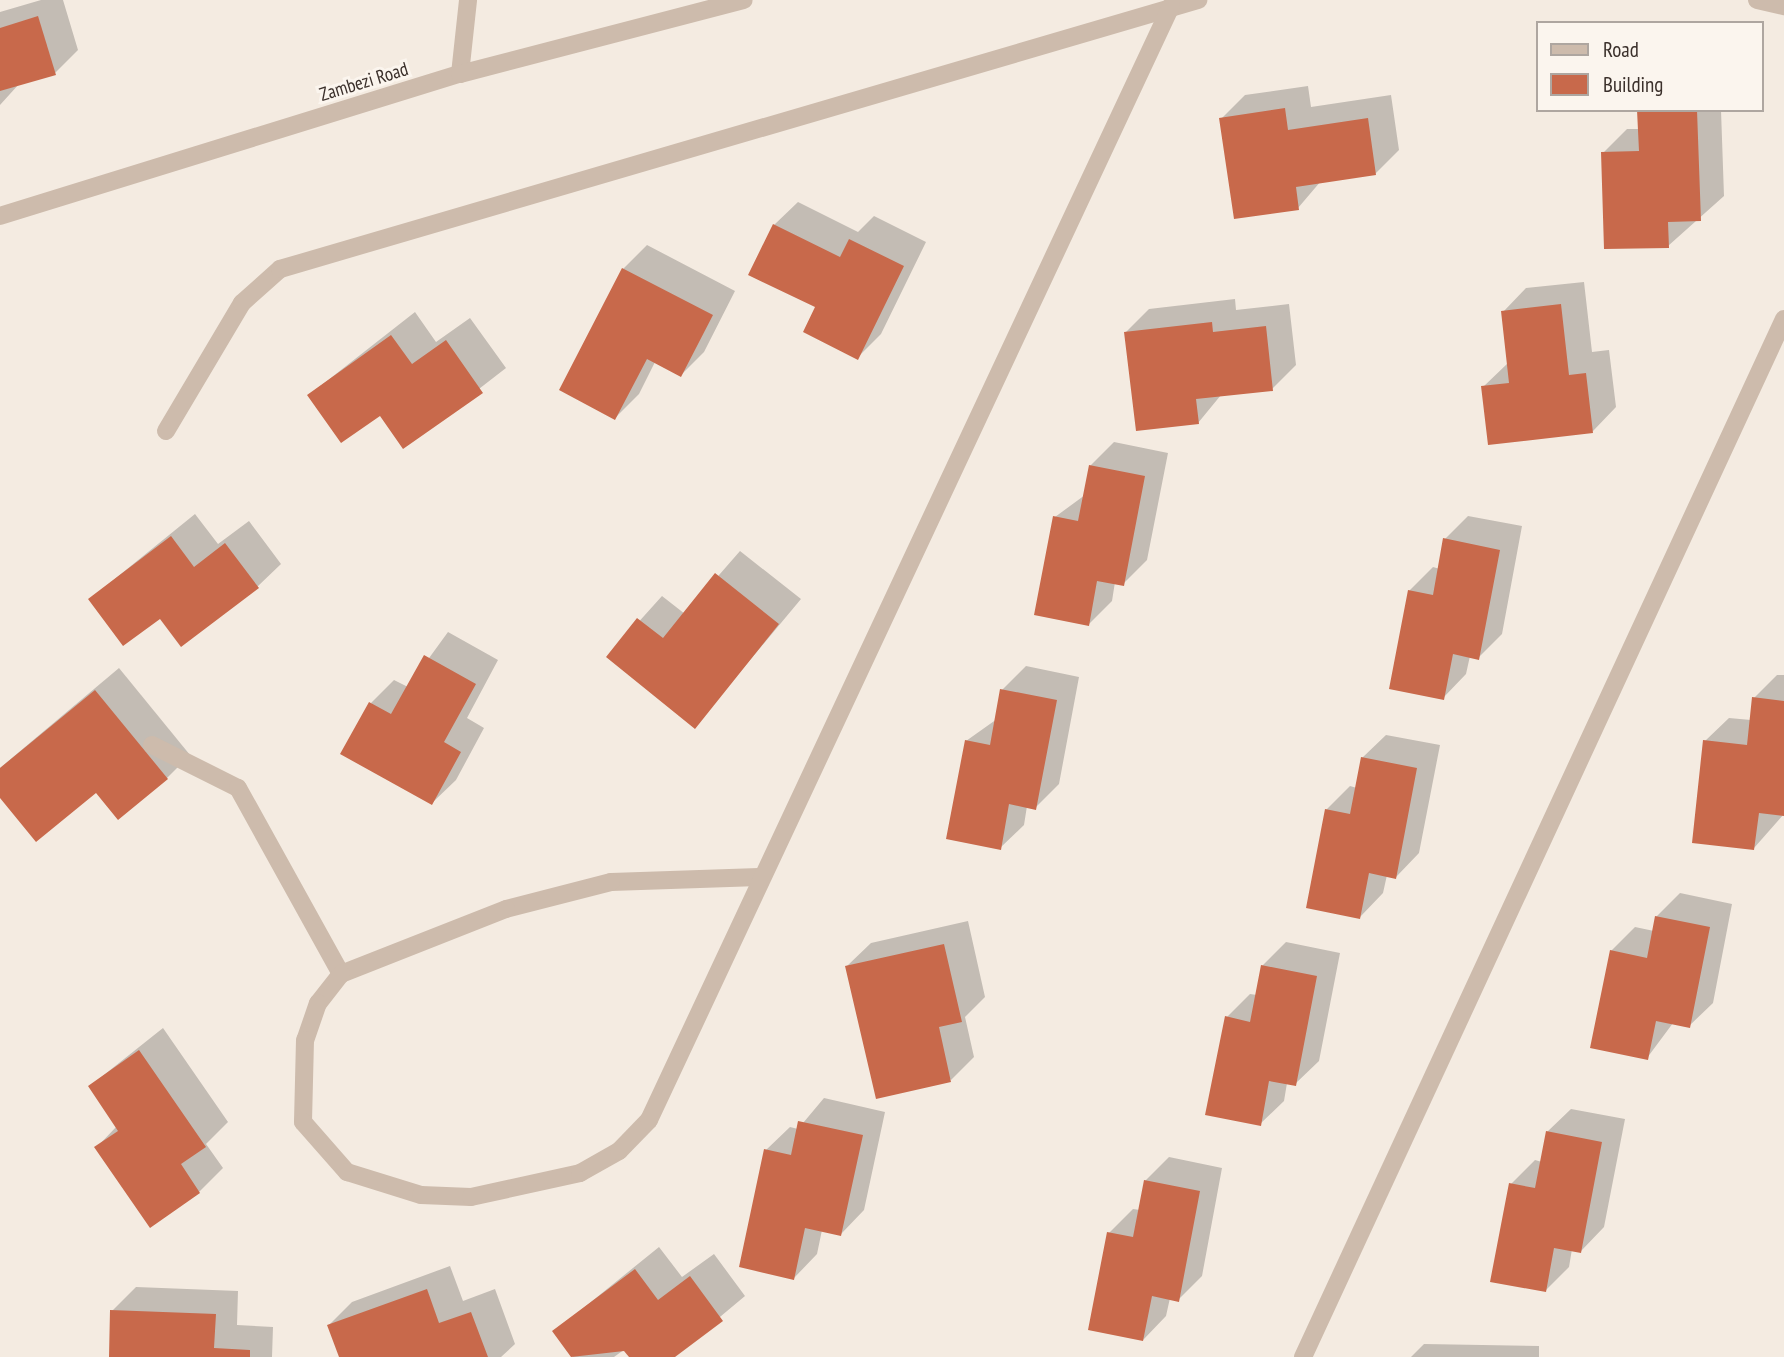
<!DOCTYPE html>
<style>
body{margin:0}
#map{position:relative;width:1784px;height:1357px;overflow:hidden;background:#f4ebe1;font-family:"PT Sans Narrow",sans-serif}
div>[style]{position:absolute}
.shadow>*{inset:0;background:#0003}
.building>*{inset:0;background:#c8694b}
.service>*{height:18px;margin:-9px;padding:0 9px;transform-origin:9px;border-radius:9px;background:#cdbbac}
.minor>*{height:18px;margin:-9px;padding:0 9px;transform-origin:9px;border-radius:9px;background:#cdbbac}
span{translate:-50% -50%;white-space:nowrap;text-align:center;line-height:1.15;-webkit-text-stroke:6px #fbf5ee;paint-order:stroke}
.street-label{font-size:19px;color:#3b302b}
.legend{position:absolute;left:1536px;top:21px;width:228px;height:91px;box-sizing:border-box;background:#fbf5ee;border:2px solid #aea6a0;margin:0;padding:9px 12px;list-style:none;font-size:21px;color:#3b302b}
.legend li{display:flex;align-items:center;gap:14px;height:35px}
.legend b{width:35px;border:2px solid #aea6a0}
</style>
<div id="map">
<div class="shadow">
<div style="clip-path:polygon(41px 0,63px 0,78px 50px,55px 73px,19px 84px,0 105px,0 12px)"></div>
<div style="clip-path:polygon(1308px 86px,1311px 107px,1391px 95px,1399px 150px,1375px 174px,1321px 181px,1298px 208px,1221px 119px,1245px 95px)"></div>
<div style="clip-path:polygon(1639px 110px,1721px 110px,1724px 196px,1668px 246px,1603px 153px,1627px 129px,1640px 129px)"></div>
<div style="clip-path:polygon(798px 202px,858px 232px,874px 216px,926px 242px,881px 334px,858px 357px,774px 225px)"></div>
<div style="clip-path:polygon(647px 245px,735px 291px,704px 352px,681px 375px,655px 362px,639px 394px,615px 418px,623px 269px)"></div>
<div style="clip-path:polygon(1584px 282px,1592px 352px,1609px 350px,1616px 407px,1593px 431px,1483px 387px,1508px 363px,1503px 312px,1526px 288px)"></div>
<div style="clip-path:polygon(1235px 299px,1236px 310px,1289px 304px,1296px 365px,1272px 389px,1221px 395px,1198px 423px,1126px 332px,1149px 309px)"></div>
<div style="clip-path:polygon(415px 312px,436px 342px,470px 318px,506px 368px,404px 447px,380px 414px,309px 395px)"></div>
<div style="clip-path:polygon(1114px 442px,1168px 453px,1147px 560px,1123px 584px,1115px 582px,1112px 601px,1089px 624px,1055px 517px,1085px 495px,1090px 466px)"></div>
<div style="clip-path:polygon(195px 514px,218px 544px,249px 521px,281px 564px,257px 587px,160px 616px,90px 599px)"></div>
<div style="clip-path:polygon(1468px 516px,1522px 526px,1502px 634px,1478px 658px,1470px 656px,1466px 674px,1443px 698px,1409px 591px,1433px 567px,1440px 569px,1445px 539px)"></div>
<div style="clip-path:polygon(740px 551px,801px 599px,695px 726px,608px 656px,662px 596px,685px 614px)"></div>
<div style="clip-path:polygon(448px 632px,498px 660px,467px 718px,484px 728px,456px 780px,432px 803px,371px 703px,394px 680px,408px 687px)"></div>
<div style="clip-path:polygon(1026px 666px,1079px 677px,1059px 784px,1035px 808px,1027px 806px,1024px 825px,1000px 848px,966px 741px,997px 719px,1002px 690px)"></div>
<div style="clip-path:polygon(119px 668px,190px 755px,167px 778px,96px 791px,0 795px,0 768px)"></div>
<div style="clip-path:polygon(1777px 675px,1784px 675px,1784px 814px,1754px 848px,1705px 741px,1729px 718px,1751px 720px,1754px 698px)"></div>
<div style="clip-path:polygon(1386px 735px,1440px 745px,1419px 853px,1396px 877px,1387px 875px,1383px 893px,1360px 917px,1326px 810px,1350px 786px,1357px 788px,1362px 758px)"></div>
<div style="clip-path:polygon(1680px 893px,1732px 904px,1713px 1003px,1689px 1026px,1673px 1023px,1647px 1058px,1611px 951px,1635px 927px,1654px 931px,1656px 917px)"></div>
<div style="clip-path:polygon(968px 921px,985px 997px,965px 1017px,974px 1057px,951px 1080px,847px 966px,871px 943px)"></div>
<div style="clip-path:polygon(1286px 942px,1340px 953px,1319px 1061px,1295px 1084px,1287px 1083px,1284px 1101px,1260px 1124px,1227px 1017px,1250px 994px,1257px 995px,1262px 966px)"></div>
<div style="clip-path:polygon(163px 1028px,228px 1122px,206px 1144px,223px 1168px,199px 1192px,97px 1147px,117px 1126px,90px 1086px)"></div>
<div style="clip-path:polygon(824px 1098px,885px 1112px,864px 1210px,841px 1234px,822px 1230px,817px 1254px,794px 1278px,766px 1150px,790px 1127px,798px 1129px)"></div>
<div style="clip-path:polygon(1571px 1109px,1625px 1119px,1604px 1227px,1581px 1251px,1572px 1249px,1569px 1267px,1545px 1291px,1511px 1184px,1535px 1160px,1542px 1162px,1547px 1132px)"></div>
<div style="clip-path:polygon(1169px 1157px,1222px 1168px,1202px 1276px,1178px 1300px,1170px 1298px,1166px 1316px,1143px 1340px,1109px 1233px,1133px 1209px,1140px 1210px,1145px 1181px)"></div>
<div style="clip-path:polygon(659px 1247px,682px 1277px,714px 1254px,745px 1296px,672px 1357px,631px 1357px,625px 1349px,614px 1357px,573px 1357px,555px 1331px)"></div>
<div style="clip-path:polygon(450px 1266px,463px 1301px,495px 1289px,515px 1344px,501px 1357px,341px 1357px,329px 1325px,352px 1302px)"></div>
<div style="clip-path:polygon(136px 1287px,238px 1291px,237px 1325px,273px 1327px,272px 1357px,111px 1357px,112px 1311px)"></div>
<div style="clip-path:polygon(1424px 1344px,1539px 1346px,1539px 1357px,1411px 1357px)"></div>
</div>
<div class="building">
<div style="clip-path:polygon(38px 16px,56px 75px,0 91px,0 28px)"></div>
<div style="clip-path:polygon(1285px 108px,1288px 130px,1368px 118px,1376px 175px,1296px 187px,1299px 210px,1234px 219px,1219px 118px)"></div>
<div style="clip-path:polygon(1637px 110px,1697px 110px,1701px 221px,1668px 222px,1669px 248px,1604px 249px,1601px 152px,1639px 151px)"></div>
<div style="clip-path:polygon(773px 224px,840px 257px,849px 239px,904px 266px,858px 360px,803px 332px,815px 307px,748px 275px)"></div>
<div style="clip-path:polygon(622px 268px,713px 315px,681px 377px,647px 359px,615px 420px,559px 390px)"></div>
<div style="clip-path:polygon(1561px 304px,1569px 375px,1586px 373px,1593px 433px,1488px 445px,1481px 386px,1509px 383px,1501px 311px)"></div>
<div style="clip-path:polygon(1212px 322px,1213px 332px,1266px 326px,1273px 391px,1196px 399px,1199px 424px,1136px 431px,1124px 332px)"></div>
<div style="clip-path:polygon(391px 335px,412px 364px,446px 340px,483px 393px,403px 449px,380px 416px,341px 443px,307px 395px)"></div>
<div style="clip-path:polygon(1089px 465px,1145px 476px,1124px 586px,1097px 581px,1089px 626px,1034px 615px,1053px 516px,1078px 521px)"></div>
<div style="clip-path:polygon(171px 536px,194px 567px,225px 543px,259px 588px,181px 647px,160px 619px,123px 646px,88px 599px)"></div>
<div style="clip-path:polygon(1443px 538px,1500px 550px,1479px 660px,1453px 654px,1444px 700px,1389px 689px,1408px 590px,1433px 595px)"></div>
<div style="clip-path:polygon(715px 573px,779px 624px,695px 729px,606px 657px,637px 618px,663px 638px)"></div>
<div style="clip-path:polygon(424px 655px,476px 684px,444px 742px,461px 752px,432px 805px,340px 754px,369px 702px,391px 714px)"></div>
<div style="clip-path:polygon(1000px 689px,1057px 700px,1036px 810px,1009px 804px,1001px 850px,946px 839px,965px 740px,990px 745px)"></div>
<div style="clip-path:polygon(95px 690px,168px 779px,118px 820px,96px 793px,36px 842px,0 798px,0 768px)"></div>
<div style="clip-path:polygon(1752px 697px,1784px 701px,1784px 816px,1759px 813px,1754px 850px,1692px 843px,1703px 740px,1747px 745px)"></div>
<div style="clip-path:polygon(1361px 757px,1417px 768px,1396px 879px,1369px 873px,1360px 919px,1306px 908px,1325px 809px,1350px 814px)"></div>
<div style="clip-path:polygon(1655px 916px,1710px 927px,1690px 1028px,1656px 1021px,1648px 1060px,1590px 1048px,1610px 950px,1647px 958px)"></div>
<div style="clip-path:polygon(944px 944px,962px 1022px,939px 1027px,951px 1082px,876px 1099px,845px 966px)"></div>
<div style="clip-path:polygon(1261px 965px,1317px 976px,1296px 1086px,1269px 1081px,1261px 1126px,1205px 1115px,1225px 1016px,1250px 1022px)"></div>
<div style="clip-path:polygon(139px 1050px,206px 1147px,181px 1164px,200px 1193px,150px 1228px,94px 1147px,118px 1131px,88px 1086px)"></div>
<div style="clip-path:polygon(798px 1121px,863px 1135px,841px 1236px,805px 1228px,794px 1280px,739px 1267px,764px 1149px,791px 1155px)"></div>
<div style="clip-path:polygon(1546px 1131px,1602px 1142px,1581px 1253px,1554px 1248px,1546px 1292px,1490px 1282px,1509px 1183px,1535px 1188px)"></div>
<div style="clip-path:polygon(1144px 1180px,1200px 1191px,1179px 1302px,1152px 1296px,1143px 1341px,1088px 1330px,1107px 1232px,1133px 1237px)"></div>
<div style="clip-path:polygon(635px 1269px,658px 1300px,690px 1276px,723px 1321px,675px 1357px,629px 1357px,624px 1351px,571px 1357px,552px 1331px)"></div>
<div style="clip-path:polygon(427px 1289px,439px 1323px,471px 1312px,488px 1357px,339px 1357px,327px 1325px)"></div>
<div style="clip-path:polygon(110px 1310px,216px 1314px,214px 1348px,250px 1350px,250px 1357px,109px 1357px)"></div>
</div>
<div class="service">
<div style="left:152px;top:745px;width:96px;rotate:26.6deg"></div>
<div style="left:238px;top:788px;width:213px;rotate:61deg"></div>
</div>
<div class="minor">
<div style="left:1757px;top:0;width:28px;rotate:13deg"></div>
<div style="left:460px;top:74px;width:74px;rotate:-83.8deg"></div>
<div style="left:0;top:216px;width:481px;rotate:-17.2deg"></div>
<div style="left:460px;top:74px;width:293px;rotate:-14.6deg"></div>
<div style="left:166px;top:431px;width:149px;rotate:-59.3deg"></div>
<div style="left:242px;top:303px;width:51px;rotate:-41.8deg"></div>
<div style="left:280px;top:269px;width:957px;rotate:-16.33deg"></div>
<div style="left:759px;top:877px;width:148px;rotate:178.1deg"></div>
<div style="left:611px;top:882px;width:108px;rotate:165.6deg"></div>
<div style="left:506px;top:909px;width:177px;rotate:158.5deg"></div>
<div style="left:341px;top:974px;width:37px;rotate:128deg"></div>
<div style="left:318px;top:1003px;width:39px;rotate:109deg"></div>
<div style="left:305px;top:1040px;width:82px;rotate:91.4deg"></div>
<div style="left:303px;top:1122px;width:67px;rotate:48.7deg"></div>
<div style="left:347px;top:1172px;width:77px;rotate:17.3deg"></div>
<div style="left:421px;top:1195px;width:50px;rotate:2.3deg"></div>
<div style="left:471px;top:1197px;width:112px;rotate:-12.4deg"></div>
<div style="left:580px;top:1173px;width:45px;rotate:-29.4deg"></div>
<div style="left:619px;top:1151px;width:43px;rotate:-45.9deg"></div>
<div style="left:649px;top:1120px;width:1230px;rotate:-64.89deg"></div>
<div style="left:1303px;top:1357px;width:1144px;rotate:-65.14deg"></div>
</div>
<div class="street-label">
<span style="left:364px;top:82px;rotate:-17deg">Zambezi Road</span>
</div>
<ul class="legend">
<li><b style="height:9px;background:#cdbbac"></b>Road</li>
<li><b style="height:19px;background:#c8694b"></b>Building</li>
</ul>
</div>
